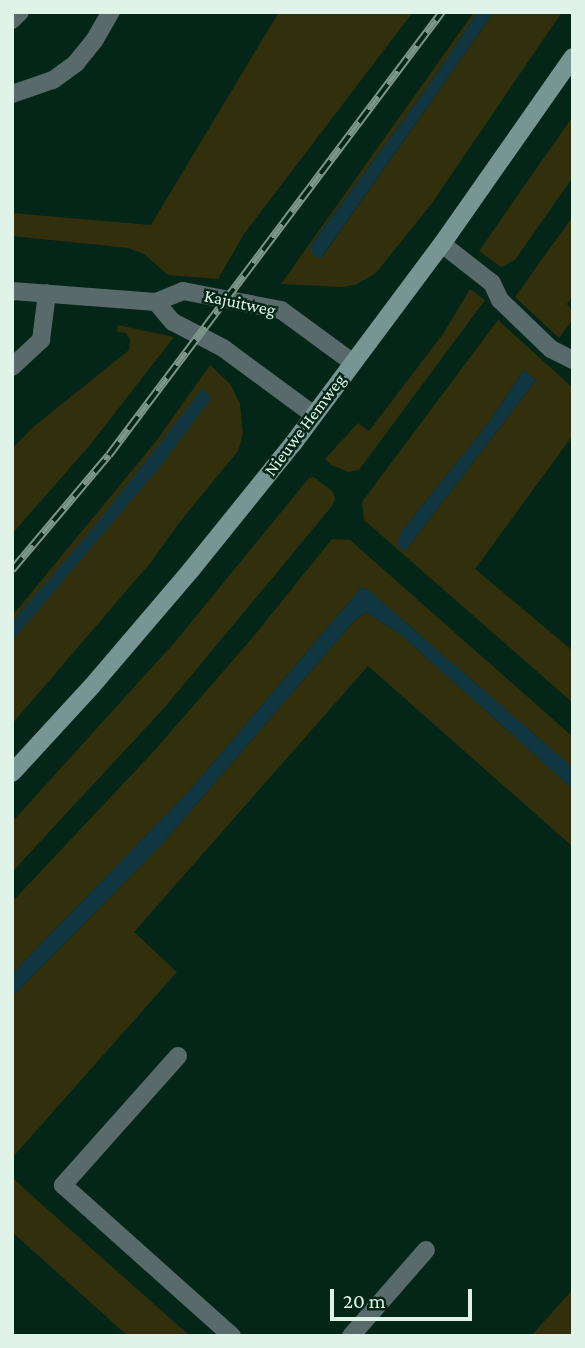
<!DOCTYPE html>
<style>
body{margin:0}
#map{position:relative;width:585px;height:1348px;overflow:hidden;background:#032618;font-family:"Crimson Pro",serif}
div>[style]{position:absolute}
.green>*{inset:0;background:#322f0d}
.water>*{inset:0;background:#103641}
.lane>*{height:18px;margin:-9px;padding:0 9px;transform-origin:9px;border-radius:9px;background:#586a69}
.street>*{height:18px;margin:-9px;padding:0 9px;transform-origin:9px;border-radius:9px;background:#586a69}
.secondary>*{height:18px;margin:-9px;padding:0 9px;transform-origin:9px;border-radius:9px;background:#779593}
.rail>*{height:8px;margin-top:-4px;transform-origin:0;background:repeating-linear-gradient(90deg,#032618 0 16px,#7c968a 0 32px);box-sizing:border-box;border-block:2px solid #7c968a}
span{translate:-50% -50%;white-space:nowrap;text-align:center;line-height:1.15;-webkit-text-stroke:5px #032618;paint-order:stroke}
.street-label{font-size:18px;color:#e0f3e8}
.frame{position:absolute;inset:0;border:14px solid #e0f3e8;pointer-events:none}
.scale{position:absolute;left:330px;top:1289px;width:142px;height:32px;box-sizing:border-box;border:4px solid #e0f3e8;border-top:0;padding-left:9px;font-size:21px;line-height:24px;white-space:nowrap;color:#e0f3e8;-webkit-text-stroke:5px #032618;paint-order:stroke}
</style>
<div id="map">
<div class="green">
<div style="clip-path:polygon(279px 12px,413px 12px,244px 234px,218px 279px,168px 275px,144px 254px,128px 248px,12px 236px,12px 213px,151px 225px)"></div>
<div style="clip-path:polygon(474px 12px,478px 12px,427px 88px,312px 244px,315px 256px,322px 257px,494px 12px,562px 12px,432px 203px,375px 274px,355px 285px,342px 287px,281px 284px)"></div>
<div style="clip-path:polygon(573px 116px,573px 177px,515px 260px,501px 267px,479px 251px)"></div>
<div style="clip-path:polygon(573px 216px,573px 295px,567px 304px,573px 312px,573px 319px,559px 338px,515px 297px)"></div>
<div style="clip-path:polygon(470px 289px,485px 300px,359px 470px,348px 472px,331px 465px,325px 459px,358px 423px,369px 431px,443px 334px)"></div>
<div style="clip-path:polygon(evenodd,498px 320px,573px 388px,573px 435px,475px 569px,573px 651px,573px 703px,364px 520px,362px 502px,498px 320px,524px 370px,536px 380px,406px 550px,402px 531px,490px 421px,524px 370px)"></div>
<div style="clip-path:polygon(118px 325px,174px 337px,90px 445px,12px 534px,12px 449px,32px 428px,129px 350px,130px 339px,126px 333px,117px 332px)"></div>
<div style="clip-path:polygon(210px 365px,231px 385px,240px 404px,243px 434px,238px 451px,179px 523px,151px 562px,12px 724px,12px 616px,157px 440px)"></div>
<div style="clip-path:polygon(314px 477px,333px 492px,335px 499px,332px 506px,165px 707px,12px 872px,12px 822px,175px 642px,309px 478px)"></div>
<div style="clip-path:polygon(332px 539px,350px 540px,573px 737px,573px 768px,367px 589px,361px 588px,191px 789px,12px 974px,12px 902px,154px 751px,253px 637px)"></div>
<div style="clip-path:polygon(366px 612px,400px 634px,573px 789px,573px 847px,368px 666px,134px 932px,177px 972px,12px 1158px,12px 997px,163px 843px,354px 621px)"></div>
<div style="clip-path:polygon(12px 1177px,29px 1193px,190px 1336px,128px 1336px,12px 1232px)"></div>
<div style="clip-path:polygon(573px 1289px,573px 1336px,531px 1336px,549px 1316px)"></div>
</div>
<div class="water">
<div style="clip-path:polygon(478px 12px,494px 12px,321px 258px,315px 256px,310px 249px,312px 244px,427px 88px)"></div>
<div style="clip-path:polygon(524px 370px,536px 380px,406px 550px,401px 549px,397px 544px,402px 531px,490px 421px)"></div>
<div style="clip-path:polygon(203px 388px,211px 398px,164px 462px,12px 641px,12px 622px,93px 528px)"></div>
<div style="clip-path:polygon(361px 588px,367px 589px,573px 768px,573px 789px,400px 634px,366px 612px,354px 621px,163px 843px,12px 997px,12px 974px,191px 789px)"></div>
</div>
<div class="lane">
<div style="left:12px;top:20px;width:11px;rotate:-45deg"></div>
<div style="left:12px;top:94px;width:43px;rotate:-18.9deg"></div>
<div style="left:53px;top:80px;width:29px;rotate:-36deg"></div>
<div style="left:76px;top:63px;width:28px;rotate:-51deg"></div>
<div style="left:94px;top:41px;width:34px;rotate:-60deg"></div>
<div style="left:442px;top:244px;width:63px;rotate:38deg"></div>
<div style="left:492px;top:283px;width:19px;rotate:65deg"></div>
<div style="left:500px;top:300px;width:71px;rotate:43.9deg"></div>
<div style="left:551px;top:349px;width:25px;rotate:27deg"></div>
<div style="left:12px;top:367px;width:40px;rotate:-43deg"></div>
<div style="left:41px;top:340px;width:47px;rotate:-82.7deg"></div>
<div style="left:178px;top:1056px;width:173px;rotate:131.7deg"></div>
<div style="left:63px;top:1185px;width:227px;rotate:41.8deg"></div>
<div style="left:351px;top:1336px;width:114px;rotate:-48.9deg"></div>
</div>
<div class="street">
<div style="left:12px;top:291px;width:144px;rotate:4.4deg"></div>
<div style="left:156px;top:302px;width:29px;rotate:-22deg"></div>
<div style="left:183px;top:291px;width:100px;rotate:11deg"></div>
<div style="left:281px;top:310px;width:88px;rotate:36.2deg"></div>
<div style="left:156px;top:302px;width:26px;rotate:50deg"></div>
<div style="left:173px;top:322px;width:56px;rotate:27.5deg"></div>
<div style="left:223px;top:348px;width:113px;rotate:36.4deg"></div>
</div>
<div class="secondary">
<div style="left:12px;top:773px;width:118px;rotate:-47.4deg"></div>
<div style="left:92px;top:686px;width:153px;rotate:-49.5deg"></div>
<div style="left:191px;top:570px;width:161px;rotate:-51.1deg"></div>
<div style="left:292px;top:445px;width:251px;rotate:-53.3deg"></div>
<div style="left:442px;top:244px;width:228px;rotate:-55deg"></div>
</div>
<div class="rail">
<div style="left:12px;top:570px;width:150px;rotate:-49.9deg"></div>
<div style="left:109px;top:455px;width:554px;rotate:-53.07deg"></div>
</div>
<div class="street-label">
<span style="left:240px;top:303px;rotate:12deg">Kajuitweg</span>
<span style="left:305px;top:425px;rotate:-53deg">Nieuwe Hemweg</span>
</div>
<div class="frame"></div>
<div class="scale">20 m</div>
</div>
